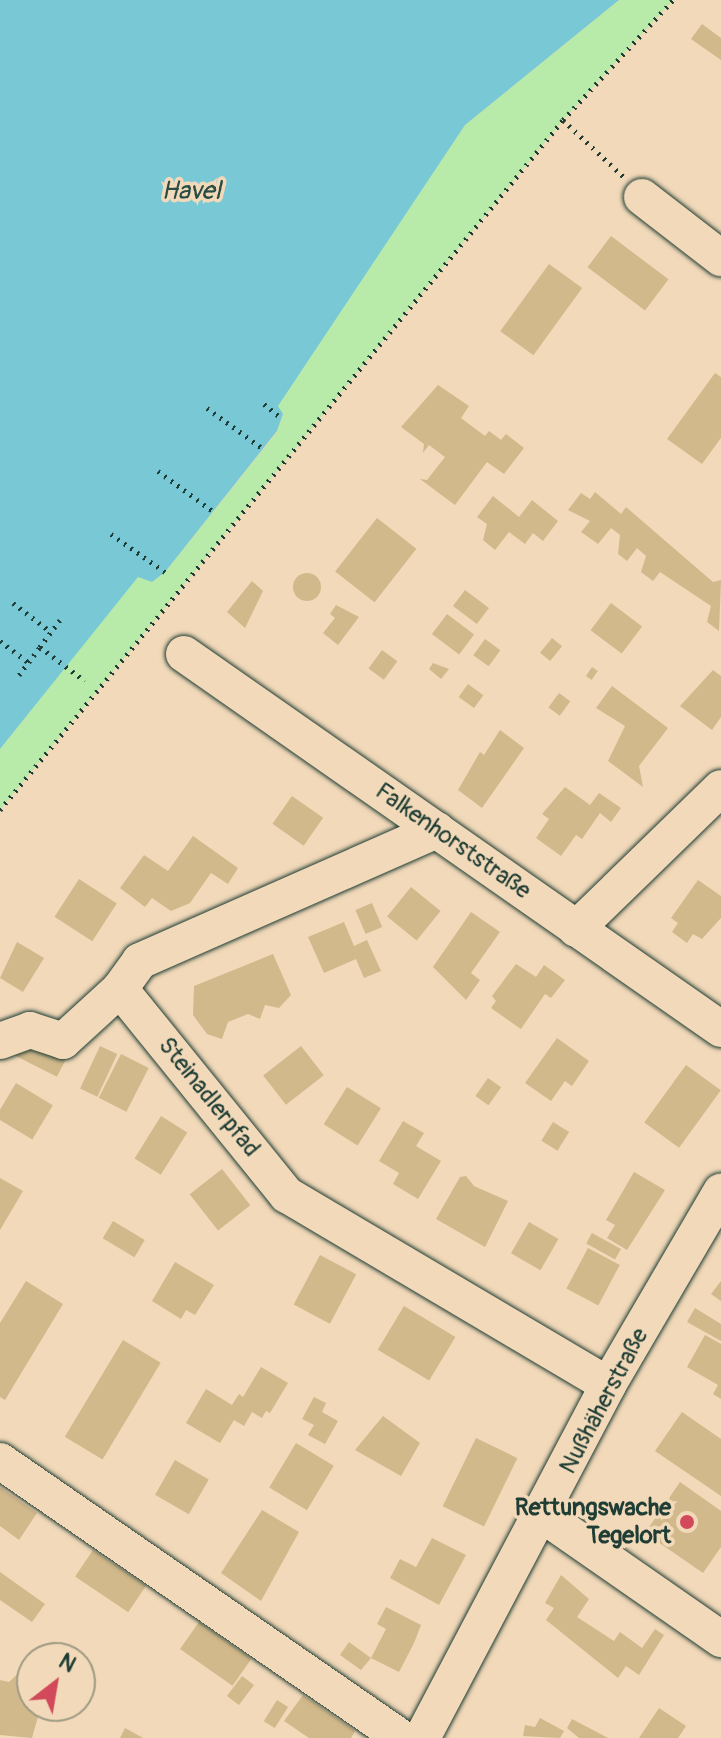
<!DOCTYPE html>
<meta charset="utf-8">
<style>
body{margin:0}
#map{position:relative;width:721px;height:1738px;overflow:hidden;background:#f2d9b9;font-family:Pangolin,sans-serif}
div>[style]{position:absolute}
.green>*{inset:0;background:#b8eaa9}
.water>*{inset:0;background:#79c8d5}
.building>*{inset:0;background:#d2b98b;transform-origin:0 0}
.round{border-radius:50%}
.path>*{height:5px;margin-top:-2.5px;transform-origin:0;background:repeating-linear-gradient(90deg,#1f3d34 0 2px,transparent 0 8px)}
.roads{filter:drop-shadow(0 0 2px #1f3d34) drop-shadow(0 0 2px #1f3d34)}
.minor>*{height:36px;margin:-18px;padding:0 18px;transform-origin:18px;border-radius:18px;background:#f2d9b9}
.dots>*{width:22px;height:22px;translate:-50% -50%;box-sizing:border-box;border:4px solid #f2d9b9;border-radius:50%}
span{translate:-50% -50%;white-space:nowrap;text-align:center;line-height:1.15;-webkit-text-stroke:7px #f2d9b9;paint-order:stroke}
.street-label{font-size:24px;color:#1f3d34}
.poi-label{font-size:24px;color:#1f3d34;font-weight:700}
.right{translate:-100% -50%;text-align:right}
.water-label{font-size:26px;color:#284b44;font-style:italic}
.north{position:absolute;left:16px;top:1642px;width:80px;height:80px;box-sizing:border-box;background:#f2d9b9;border:2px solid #9e9b84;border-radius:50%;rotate:31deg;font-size:22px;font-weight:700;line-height:32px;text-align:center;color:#1f3d34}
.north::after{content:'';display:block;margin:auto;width:28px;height:36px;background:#d1495b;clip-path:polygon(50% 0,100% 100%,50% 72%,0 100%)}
</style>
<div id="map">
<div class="green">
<div style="clip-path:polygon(619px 0,673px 0,563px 120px,0 810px,0 749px,138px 576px,152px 582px,165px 572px,277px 432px,283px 414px,277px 406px,465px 125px)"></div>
</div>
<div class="water">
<div style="clip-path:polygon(0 0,619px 0,465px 125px,278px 406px,283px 414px,277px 431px,165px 572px,152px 582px,138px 577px,0 749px)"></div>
</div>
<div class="building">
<div style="clip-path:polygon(702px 24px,721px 38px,721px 60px,691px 39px)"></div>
<div style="left:611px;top:236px;width:72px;height:39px;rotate:37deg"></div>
<div style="left:549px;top:264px;width:41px;height:83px;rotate:36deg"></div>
<div style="clip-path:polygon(715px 373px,721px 377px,721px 438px,702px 464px,667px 439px)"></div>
<div style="clip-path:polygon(438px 385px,469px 406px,461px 418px,485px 436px,489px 431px,501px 440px,506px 434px,524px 448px,504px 474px,487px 462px,455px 505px,420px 479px,427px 480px,445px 457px,429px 445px,423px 453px,424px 444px,401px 427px)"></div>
<div style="clip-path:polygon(595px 492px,621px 514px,626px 507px,713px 582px,721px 580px,719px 631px,707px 622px,711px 606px,660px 572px,653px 581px,641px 572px,646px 556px,637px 548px,627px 561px,618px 554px,620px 535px,611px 528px,598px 544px,581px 532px,590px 521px,568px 510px,581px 493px,590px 499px)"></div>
<div style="clip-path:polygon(493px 496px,519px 517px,532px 500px,558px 521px,543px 541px,533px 533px,525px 544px,509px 532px,495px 550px,483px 540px,487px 524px,477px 517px)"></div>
<div style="left:377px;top:518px;width:50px;height:68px;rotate:38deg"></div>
<div class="round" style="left:293px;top:573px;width:28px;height:28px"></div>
<div style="clip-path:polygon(252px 581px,263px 591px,245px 628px,227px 612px)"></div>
<div style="left:465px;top:590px;width:30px;height:20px;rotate:37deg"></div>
<div style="left:611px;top:603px;width:39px;height:34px;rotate:37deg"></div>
<div style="clip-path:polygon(336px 605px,359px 617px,338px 645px,323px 633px,335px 618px,330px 614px)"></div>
<div style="left:447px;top:614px;width:34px;height:25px;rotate:37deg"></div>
<div style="left:552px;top:638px;width:13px;height:19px;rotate:39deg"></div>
<div style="left:485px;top:639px;width:19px;height:20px;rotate:36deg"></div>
<div style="left:382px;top:650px;width:19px;height:23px;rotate:36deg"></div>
<div style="clip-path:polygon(433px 663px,449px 669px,441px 679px,429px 669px)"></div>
<div style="left:592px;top:667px;width:7px;height:11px;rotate:34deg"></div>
<div style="clip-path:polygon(713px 670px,721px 676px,721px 717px,712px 730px,680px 706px)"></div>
<div style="left:468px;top:684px;width:19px;height:16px;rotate:36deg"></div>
<div style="clip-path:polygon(612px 686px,668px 728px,639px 766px,643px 787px,608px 761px,625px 726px,596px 708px)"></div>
<div style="left:559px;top:693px;width:14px;height:18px;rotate:36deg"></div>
<div style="clip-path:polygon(500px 730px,524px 748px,482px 808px,458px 790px,480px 752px,484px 755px)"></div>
<div style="clip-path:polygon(565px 787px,590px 805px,599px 793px,621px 808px,611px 822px,600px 813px,582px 839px,576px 835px,561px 856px,536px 838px,549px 819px,542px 814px)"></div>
<div style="left:292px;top:796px;width:38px;height:34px;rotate:35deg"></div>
<div style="clip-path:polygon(193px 836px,238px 868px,228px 884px,211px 873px,190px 903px,171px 911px,152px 898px,145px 907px,120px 888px,144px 855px,168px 871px)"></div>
<div style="left:79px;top:879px;width:45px;height:45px;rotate:33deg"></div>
<div style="clip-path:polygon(698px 880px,721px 896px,721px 918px,702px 939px,693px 934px,687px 943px,672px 932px,678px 923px,671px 918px)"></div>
<div style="left:411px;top:887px;width:38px;height:38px;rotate:39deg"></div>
<div style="left:372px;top:903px;width:26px;height:18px;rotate:67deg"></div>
<div style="clip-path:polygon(471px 912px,500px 932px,471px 973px,480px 980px,466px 1000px,433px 967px)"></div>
<div style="clip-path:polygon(344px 922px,354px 946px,367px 940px,381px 971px,364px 978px,356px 959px,324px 973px,308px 937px)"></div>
<div style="clip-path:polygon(17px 942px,44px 958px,23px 992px,0 978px)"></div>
<div style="clip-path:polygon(273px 954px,291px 995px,279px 1008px,265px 1005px,260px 1019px,248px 1014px,228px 1022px,222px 1039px,207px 1034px,193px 1015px,194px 986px)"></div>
<div style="clip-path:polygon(516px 964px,536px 977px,544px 965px,565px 980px,551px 998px,545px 994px,521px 1029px,491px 1008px,496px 1001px,492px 996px)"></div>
<div style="left:21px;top:1035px;width:51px;height:21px;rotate:27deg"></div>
<div style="clip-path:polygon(557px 1038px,589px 1061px,572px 1086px,565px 1081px,551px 1101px,525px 1083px)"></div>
<div style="left:100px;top:1046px;width:19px;height:47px;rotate:25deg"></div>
<div style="left:301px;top:1046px;width:37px;height:48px;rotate:52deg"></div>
<div style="left:121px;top:1054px;width:31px;height:49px;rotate:27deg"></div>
<div style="left:686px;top:1065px;width:43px;height:71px;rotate:36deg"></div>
<div style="left:488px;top:1078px;width:16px;height:22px;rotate:35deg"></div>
<div style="left:16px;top:1083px;width:43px;height:40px;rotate:31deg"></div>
<div style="left:347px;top:1087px;width:40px;height:44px;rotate:32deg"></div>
<div style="left:161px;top:1116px;width:31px;height:50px;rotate:32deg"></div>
<div style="clip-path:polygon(403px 1121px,424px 1133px,416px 1146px,441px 1161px,418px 1199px,393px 1184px,399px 1173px,379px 1161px)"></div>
<div style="left:553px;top:1122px;width:19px;height:22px;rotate:32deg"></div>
<div style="left:222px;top:1169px;width:46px;height:41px;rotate:52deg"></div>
<div style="clip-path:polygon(634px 1172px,665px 1190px,627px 1250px,607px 1238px,615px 1225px,606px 1220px)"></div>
<div style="clip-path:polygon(466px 1176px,474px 1186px,508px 1201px,485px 1247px,436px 1219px,460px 1177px)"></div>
<div style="clip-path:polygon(0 1178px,23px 1191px,0 1230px)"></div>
<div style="left:113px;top:1221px;width:37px;height:20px;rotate:31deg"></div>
<div style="left:529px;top:1222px;width:34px;height:36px;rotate:30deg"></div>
<div style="left:592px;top:1233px;width:33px;height:12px;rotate:29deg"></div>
<div style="left:588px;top:1248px;width:36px;height:46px;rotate:28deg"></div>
<div style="left:320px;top:1255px;width:41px;height:56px;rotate:28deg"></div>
<div style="clip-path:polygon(175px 1262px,214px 1285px,195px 1315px,186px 1310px,181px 1319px,152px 1301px)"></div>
<div style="clip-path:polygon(26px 1281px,63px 1304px,5px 1400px,0 1397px,0 1323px)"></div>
<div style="clip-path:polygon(721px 1281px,721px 1301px,711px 1294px)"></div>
<div style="left:404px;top:1306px;width:60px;height:51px;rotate:31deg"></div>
<div style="clip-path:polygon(695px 1308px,721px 1324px,721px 1341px,687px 1322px)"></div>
<div style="clip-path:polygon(705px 1335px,721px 1344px,721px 1399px,713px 1394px,718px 1385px,687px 1367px)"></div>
<div style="left:123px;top:1340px;width:44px;height:113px;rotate:31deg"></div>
<div style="clip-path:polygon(261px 1367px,288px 1383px,270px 1413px,266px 1411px,262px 1418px,252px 1412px,244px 1426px,234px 1420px,220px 1443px,186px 1423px,206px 1389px,232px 1405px,239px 1394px,243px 1397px)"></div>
<div style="clip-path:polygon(314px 1397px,326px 1403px,322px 1412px,338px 1421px,325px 1444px,308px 1435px,314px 1425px,302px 1419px)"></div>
<div style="clip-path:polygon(682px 1412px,721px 1439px,721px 1496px,655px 1451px)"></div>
<div style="clip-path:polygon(383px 1416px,420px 1443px,401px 1476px,355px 1450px)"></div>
<div style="left:476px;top:1438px;width:46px;height:76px;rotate:26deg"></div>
<div style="left:296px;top:1443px;width:44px;height:52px;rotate:31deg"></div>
<div style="left:175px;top:1460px;width:39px;height:40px;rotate:30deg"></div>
<div style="clip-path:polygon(680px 1482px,721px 1511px,721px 1547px,703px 1573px,645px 1533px)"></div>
<div style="clip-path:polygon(0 1487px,37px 1513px,19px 1540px,0 1526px)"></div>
<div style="clip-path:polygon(262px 1510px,299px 1532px,261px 1601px,221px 1573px)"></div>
<div style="clip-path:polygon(432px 1538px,466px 1555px,439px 1605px,390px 1578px,400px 1559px,416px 1567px)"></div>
<div style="left:93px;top:1550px;width:64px;height:32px;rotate:34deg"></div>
<div style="clip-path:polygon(0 1572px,45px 1604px,32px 1622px,0 1600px)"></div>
<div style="clip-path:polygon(561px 1575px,589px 1599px,577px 1617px,614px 1641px,620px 1632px,642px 1648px,655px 1629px,664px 1635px,639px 1675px,626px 1666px,618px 1678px,546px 1620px,554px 1608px,545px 1603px)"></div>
<div style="clip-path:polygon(386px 1607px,421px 1625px,414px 1643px,399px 1672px,371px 1658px,361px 1670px,340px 1655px,349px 1642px,371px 1658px,386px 1629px,377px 1624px)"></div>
<div style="left:199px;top:1622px;width:64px;height:33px;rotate:35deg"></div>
<div style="clip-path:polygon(43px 1644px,63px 1658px,33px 1658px)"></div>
<div style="clip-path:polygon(32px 1661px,32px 1706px,41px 1706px,32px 1738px,0 1735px,0 1680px,9px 1682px)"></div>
<div style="clip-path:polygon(80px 1670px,89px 1676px,80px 1689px)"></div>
<div style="left:242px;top:1676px;width:15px;height:25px;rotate:37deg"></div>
<div style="clip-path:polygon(303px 1695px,355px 1731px,351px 1738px,309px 1738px,284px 1721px)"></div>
<div style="left:277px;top:1700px;width:13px;height:25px;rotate:32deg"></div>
<div style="clip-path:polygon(659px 1708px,686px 1726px,678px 1738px,639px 1738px)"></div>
<div style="clip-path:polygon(540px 1718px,564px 1731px,560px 1738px,523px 1736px,525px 1725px,535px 1727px)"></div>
<div style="clip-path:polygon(572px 1719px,608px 1738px,579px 1738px,567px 1728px)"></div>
<div style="clip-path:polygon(125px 1728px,143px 1738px,120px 1738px)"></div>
</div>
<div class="path">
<div style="left:563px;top:120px;width:83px;rotate:43.1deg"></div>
<div style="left:264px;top:404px;width:22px;rotate:39deg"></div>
<div style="left:207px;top:408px;width:68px;rotate:36deg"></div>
<div style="left:158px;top:471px;width:69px;rotate:36.2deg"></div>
<div style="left:111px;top:534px;width:66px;rotate:35.1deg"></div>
<div style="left:13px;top:603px;width:48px;rotate:37.3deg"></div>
<div style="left:60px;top:620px;width:34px;rotate:127deg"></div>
<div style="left:40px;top:647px;width:56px;rotate:37.1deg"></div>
<div style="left:0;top:641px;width:35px;rotate:37deg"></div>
<div style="left:19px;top:675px;width:35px;rotate:-53deg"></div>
<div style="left:0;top:810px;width:891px;rotate:-50.79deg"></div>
<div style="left:563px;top:120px;width:163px;rotate:-47.5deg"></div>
</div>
<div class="roads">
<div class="minor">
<div style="left:642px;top:197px;width:100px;rotate:37.7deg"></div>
<div style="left:184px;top:654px;width:655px;rotate:34.93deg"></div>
<div style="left:437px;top:830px;width:325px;rotate:156.2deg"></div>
<div style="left:140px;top:961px;width:34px;rotate:126deg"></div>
<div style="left:120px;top:989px;width:265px;rotate:51deg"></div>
<div style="left:287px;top:1195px;width:373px;rotate:30.6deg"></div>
<div style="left:576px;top:929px;width:202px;rotate:-44.2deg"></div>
<div style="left:0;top:1041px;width:32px;rotate:-20deg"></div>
<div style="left:30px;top:1030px;width:35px;rotate:18deg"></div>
<div style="left:63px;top:1041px;width:77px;rotate:-42.4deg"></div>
<div style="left:0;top:1461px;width:488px;rotate:34.6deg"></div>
<div style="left:544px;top:1516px;width:216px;rotate:34.8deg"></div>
<div style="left:422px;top:1738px;width:399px;rotate:-62.2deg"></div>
<div style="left:608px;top:1385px;width:224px;rotate:-59.7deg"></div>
</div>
</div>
<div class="dots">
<div style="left:687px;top:1522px;background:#d1495b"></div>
</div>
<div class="street-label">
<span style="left:453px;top:841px;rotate:35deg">Falkenhorststraße</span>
<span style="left:209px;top:1097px;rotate:51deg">Steinadlerpfad</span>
<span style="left:604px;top:1401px;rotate:-62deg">Nußhäherstraße</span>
</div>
<div class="poi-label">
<span class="right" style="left:671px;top:1522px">Rettungswache<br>Tegelort</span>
</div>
<div class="water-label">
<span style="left:191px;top:192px">Havel</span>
</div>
<div class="north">N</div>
</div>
